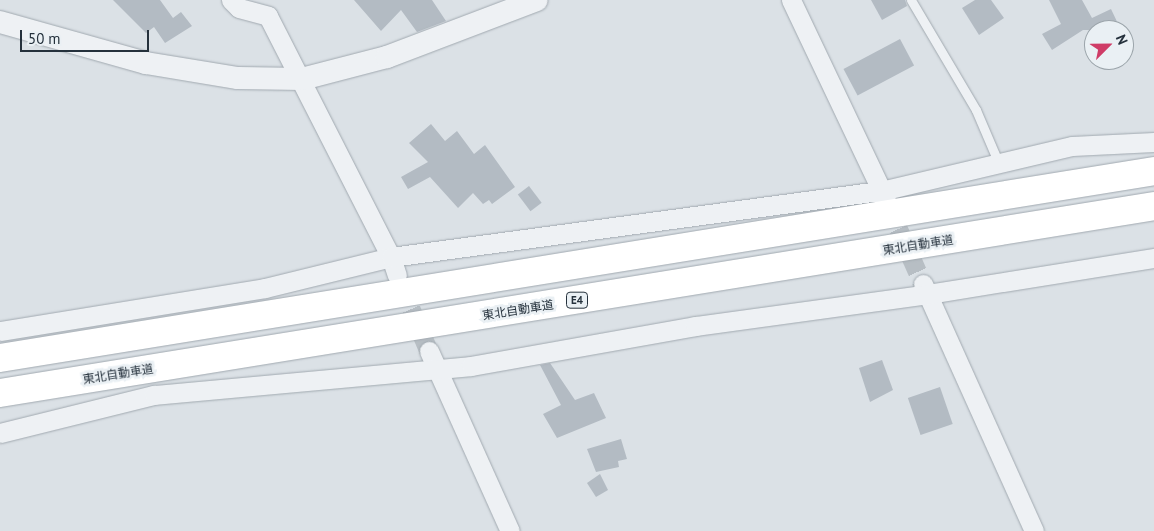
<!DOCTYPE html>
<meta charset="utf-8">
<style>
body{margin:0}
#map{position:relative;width:1154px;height:531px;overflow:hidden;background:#dbe1e6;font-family:"PT Sans","Noto Sans JP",sans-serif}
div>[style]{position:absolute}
.building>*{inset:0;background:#b3bbc3;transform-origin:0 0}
.minor-tunnel>*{height:19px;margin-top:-9.5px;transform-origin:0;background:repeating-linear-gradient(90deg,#b7bec4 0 19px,transparent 0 28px)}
.roads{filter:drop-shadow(0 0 1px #a1a9b0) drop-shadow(0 0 1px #a1a9b0)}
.service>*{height:9px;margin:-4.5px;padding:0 4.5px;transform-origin:4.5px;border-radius:4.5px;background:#eef1f4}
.minor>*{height:19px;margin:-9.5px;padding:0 9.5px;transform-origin:9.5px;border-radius:9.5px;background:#eef1f4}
.tertiary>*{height:22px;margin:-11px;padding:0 11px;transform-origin:11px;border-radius:11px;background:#eef1f4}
.motorway>*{height:28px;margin:-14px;padding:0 14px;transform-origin:14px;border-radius:14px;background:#fff}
span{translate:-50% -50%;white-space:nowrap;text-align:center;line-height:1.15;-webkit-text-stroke:5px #eaf0f4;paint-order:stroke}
.shield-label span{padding:1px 4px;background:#eaf0f4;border:1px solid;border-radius:4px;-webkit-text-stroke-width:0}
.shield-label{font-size:11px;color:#25313c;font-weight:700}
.street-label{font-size:12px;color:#25313c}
.north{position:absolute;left:1084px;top:20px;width:50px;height:50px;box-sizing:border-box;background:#eaf0f4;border:1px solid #9ba4aa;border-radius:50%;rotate:67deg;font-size:14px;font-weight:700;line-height:20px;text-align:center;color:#25313c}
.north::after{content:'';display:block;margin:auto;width:18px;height:22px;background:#cf3c67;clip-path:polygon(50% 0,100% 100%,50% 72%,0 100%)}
.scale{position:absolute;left:20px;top:30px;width:129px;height:22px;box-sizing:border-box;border:2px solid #25313c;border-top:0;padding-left:6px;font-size:15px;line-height:18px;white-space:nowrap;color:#25313c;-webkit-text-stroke:4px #eaf0f4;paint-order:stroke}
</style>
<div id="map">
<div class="building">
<div style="clip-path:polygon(113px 0,160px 0,173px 18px,181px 12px,192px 26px,165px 43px,154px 27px,146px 33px)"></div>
<div style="clip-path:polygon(354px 0,432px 0,446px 21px,417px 32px,401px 10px,381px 31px)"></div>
<div style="clip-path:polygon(871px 0,905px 0,907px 6px,882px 20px)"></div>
<div style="clip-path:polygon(975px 0,991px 0,1004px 18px,979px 35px,962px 8px)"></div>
<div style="clip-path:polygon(1049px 0,1082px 0,1092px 18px,1111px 9px,1121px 30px,1083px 30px,1052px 50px,1042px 34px,1061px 24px)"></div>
<div style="left:900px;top:39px;width:30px;height:64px;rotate:62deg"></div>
<div style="clip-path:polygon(431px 124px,445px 141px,457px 131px,474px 154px,485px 145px,515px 187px,492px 204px,489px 200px,483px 204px,473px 193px,458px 208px,430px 177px,408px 189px,401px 177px,428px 162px,409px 143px)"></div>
<div style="left:529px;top:186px;width:21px;height:14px;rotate:53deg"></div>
<div style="clip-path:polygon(882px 360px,893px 390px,870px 402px,859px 368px)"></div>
<div style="clip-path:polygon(550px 363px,575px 400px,594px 393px,606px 418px,557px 438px,543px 414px,561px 405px,540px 365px)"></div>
<div style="left:940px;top:387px;width:39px;height:34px;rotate:71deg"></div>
<div style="clip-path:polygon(621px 439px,627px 459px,618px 461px,619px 467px,596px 472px,587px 449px)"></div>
<div style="clip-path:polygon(600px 474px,608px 490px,596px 497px,587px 483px)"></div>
</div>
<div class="minor-tunnel">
<div style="left:887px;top:203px;width:89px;rotate:66deg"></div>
<div style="left:400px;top:283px;width:74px;rotate:66.9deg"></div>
</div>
<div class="roads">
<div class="service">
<div style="left:911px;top:0;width:128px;rotate:59.4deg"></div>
<div style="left:976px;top:110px;width:59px;rotate:66.9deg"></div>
</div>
<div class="minor">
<div style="left:231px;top:0;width:11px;rotate:45deg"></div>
<div style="left:239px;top:8px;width:30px;rotate:15deg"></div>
<div style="left:268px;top:16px;width:271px;rotate:63deg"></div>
<div style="left:391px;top:257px;width:19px;rotate:72deg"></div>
<div style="left:791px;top:0;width:221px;rotate:64.6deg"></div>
<div style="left:923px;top:284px;width:271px;rotate:65.8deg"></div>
<div style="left:0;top:331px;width:268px;rotate:-9.2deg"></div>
<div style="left:265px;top:288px;width:130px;rotate:-13.8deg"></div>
<div style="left:391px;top:257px;width:494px;rotate:-7.7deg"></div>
<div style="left:881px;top:191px;width:196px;rotate:-13.3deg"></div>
<div style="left:1072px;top:146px;width:82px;rotate:-2.8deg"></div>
<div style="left:429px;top:351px;width:197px;rotate:65.8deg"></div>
<div style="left:0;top:433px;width:159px;rotate:-13.9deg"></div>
<div style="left:154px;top:395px;width:318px;rotate:-5.2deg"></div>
<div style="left:471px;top:366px;width:228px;rotate:-10.1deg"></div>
<div style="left:695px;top:326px;width:235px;rotate:-7.8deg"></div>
<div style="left:928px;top:294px;width:229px;rotate:-9.1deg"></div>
</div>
<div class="tertiary">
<div style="left:0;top:22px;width:152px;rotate:15.7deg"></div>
<div style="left:146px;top:63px;width:93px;rotate:9.3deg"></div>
<div style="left:238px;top:78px;width:64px;rotate:0.9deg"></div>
<div style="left:302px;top:79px;width:88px;rotate:-14.5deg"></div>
<div style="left:387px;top:57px;width:160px;rotate:-20.8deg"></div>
</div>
<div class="motorway">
<div style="left:0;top:358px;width:1169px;rotate:-9.2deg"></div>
<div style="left:0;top:393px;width:1169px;rotate:-9.2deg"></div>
</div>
</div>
<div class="shield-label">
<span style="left:577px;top:300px">E4</span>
</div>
<div class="street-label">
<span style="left:918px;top:245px;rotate:-9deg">東北自動車道</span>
<span style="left:518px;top:310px;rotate:-9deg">東北自動車道</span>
<span style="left:118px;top:374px;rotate:-9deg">東北自動車道</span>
</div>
<div class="north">N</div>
<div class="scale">50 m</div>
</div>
